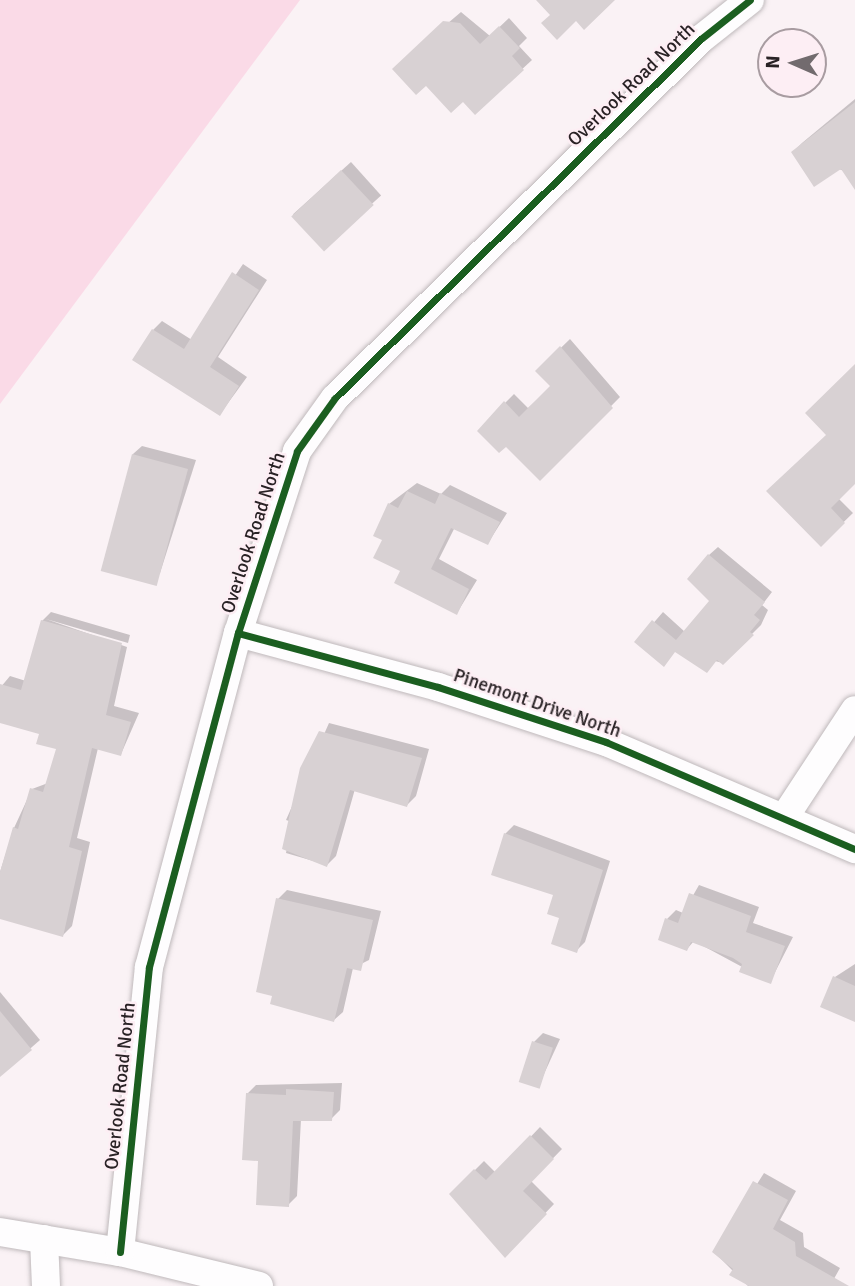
<!DOCTYPE html>
<style>
body{margin:0}
#map{position:relative;width:855px;height:1286px;overflow:hidden;background:#faf2f5;font-family:Signika,sans-serif}
div>[style]{position:absolute}
.green>*{inset:0;background:#fadae7}
.shadow>*{inset:0;background:#0003;transform-origin:0 0}
.building>*{inset:0;background:#d8d1d3;transform-origin:0 0}
.roads{filter:drop-shadow(0 0 2px #bfb9bb) drop-shadow(0 0 2px #bfb9bb)}
.street>*{height:28px;margin:-14px;padding:0 14px;transform-origin:14px;border-radius:14px;background:#fefdfe}
.cycleway>*{height:7px;margin:-3.5px;padding:0 3.5px;transform-origin:3.5px;border-radius:3.5px;background:#1b5e20}
span{translate:-50% -50%;white-space:nowrap;text-align:center;line-height:1.15;-webkit-text-stroke:5px #fdeef4;paint-order:stroke}
.street-label{font-size:19px;color:#292225}
.north{position:absolute;left:757px;top:28px;width:70px;height:70px;box-sizing:border-box;background:#fdeef4;border:2px solid #a89ca1;border-radius:50%;rotate:273deg;font-size:19px;font-weight:700;line-height:28px;text-align:center;color:#292225}
.north::after{content:'';display:block;margin:auto;width:24px;height:32px;background:#726b6e;clip-path:polygon(50% 0,100% 100%,50% 72%,0 100%)}
</style>
<div id="map">
<div class="green">
<div style="clip-path:polygon(0 0,300px 0,0 404px)"></div>
</div>
<div class="shadow">
<div style="clip-path:polygon(461px 12px,490px 36px,509px 18px,527px 38px,519px 46px,532px 60px,475px 113px,463px 99px,394px 69px)"></div>
<div style="clip-path:polygon(855px 99px,855px 175px,793px 152px,802px 143px)"></div>
<div style="left:351px;top:162px;width:45px;height:78px;rotate:48deg"></div>
<div style="clip-path:polygon(243px 264px,267px 280px,218px 357px,247px 377px,220px 414px,153px 330px,162px 321px,192px 340px)"></div>
<div style="clip-path:polygon(570px 339px,620px 397px,540px 478px,505px 403px,514px 394px,528px 408px,552px 386px,537px 371px)"></div>
<div style="clip-path:polygon(855px 366px,855px 482px,838px 498px,853px 513px,821px 544px,828px 434px)"></div>
<div style="clip-path:polygon(142px 446px,196px 460px,160px 573px,151px 582px,133px 454px)"></div>
<div style="clip-path:polygon(417px 483px,441px 494px,450px 485px,507px 513px,488px 543px,455px 527px,439px 559px,477px 580px,457px 613px,402px 570px,384px 539px,389px 504px)"></div>
<div style="clip-path:polygon(718px 547px,772px 592px,762px 605px,768px 610px,761px 625px,723px 663px,637px 642px,663px 612px,685px 632px,711px 601px,709px 555px)"></div>
<div style="clip-path:polygon(51px 612px,130px 635px,128px 643px,46px 619px,127px 647px,114px 706px,139px 713px,121px 754px,98px 748px,77px 838px,90px 842px,72px 926px,63px 935px,0 917px,0 872px,14px 828px,32px 789px,48px 783px,58px 748px,41px 733px,0 721px,0 688px,10px 676px,26px 681px,42px 621px)"></div>
<div style="clip-path:polygon(329px 723px,429px 749px,416px 796px,407px 805px,355px 789px,336px 856px,327px 865px,286px 853px,292px 822px,286px 820px)"></div>
<div style="clip-path:polygon(514px 825px,610px 861px,585px 942px,576px 951px,555px 893px,505px 834px)"></div>
<div style="clip-path:polygon(699px 885px,759px 907px,753px 923px,793px 937px,770px 982px,694px 941px,687px 949px,667px 919px,676px 910px,683px 913px)"></div>
<div style="clip-path:polygon(287px 890px,381px 911px,369px 960px,353px 968px,343px 1012px,334px 1020px,278px 899px)"></div>
<div style="clip-path:polygon(855px 964px,855px 1020px,835px 977px)"></div>
<div style="clip-path:polygon(0 992px,40px 1040px,0 1075px)"></div>
<div style="clip-path:polygon(543px 1033px,560px 1039px,538px 1087px,534px 1042px)"></div>
<div style="clip-path:polygon(342px 1083px,340px 1110px,331px 1119px,301px 1119px,297px 1196px,288px 1205px,260px 1160px,247px 1094px,256px 1085px)"></div>
<div style="clip-path:polygon(540px 1127px,562px 1149px,531px 1181px,554px 1204px,505px 1255px,451px 1194px,484px 1161px,496px 1173px)"></div>
<div style="clip-path:polygon(764px 1173px,796px 1191px,780px 1220px,803px 1233px,804px 1247px,840px 1268px,830px 1286px,748px 1286px,714px 1252px)"></div>
</div>
<div class="building">
<div style="clip-path:polygon(536px 0,615px 0,584px 30px,576px 21px,557px 40px,541px 23px,550px 15px)"></div>
<div style="clip-path:polygon(443px 21px,460px 23px,480px 44px,499px 26px,520px 48px,512px 56px,524px 70px,475px 115px,463px 102px,451px 113px,426px 86px,416px 95px,392px 69px)"></div>
<div style="clip-path:polygon(855px 102px,855px 190px,841px 169px,814px 187px,791px 152px)"></div>
<div style="left:341px;top:170px;width:48px;height:68px;rotate:47deg"></div>
<div style="clip-path:polygon(232px 272px,259px 290px,210px 367px,239px 386px,220px 416px,132px 360px,152px 329px,184px 349px)"></div>
<div style="clip-path:polygon(560px 346px,613px 408px,540px 481px,506px 447px,499px 453px,477px 431px,504px 401px,519px 417px,550px 386px,535px 371px)"></div>
<div style="clip-path:polygon(855px 364px,855px 484px,831px 508px,845px 523px,821px 547px,766px 491px,826px 435px,805px 413px)"></div>
<div style="left:132px;top:454px;width:58px;height:121px;rotate:15deg"></div>
<div style="clip-path:polygon(407px 491px,435px 504px,440px 493px,500px 522px,488px 545px,451px 528px,431px 569px,469px 589px,457px 615px,394px 583px,400px 571px,373px 558px,382px 540px,373px 536px,388px 503px,398px 508px)"></div>
<div style="clip-path:polygon(708px 554px,765px 602px,754px 615px,760px 620px,750px 632px,754px 635px,723px 665px,717px 660px,707px 673px,675px 652px,664px 667px,634px 642px,652px 620px,676px 640px,709px 601px,687px 579px)"></div>
<div style="clip-path:polygon(41px 620px,122px 643px,106px 715px,131px 722px,121px 756px,92px 748px,69px 847px,82px 851px,63px 937px,0 919px,0 872px,13px 827px,18px 829px,30px 788px,43px 792px,56px 749px,36px 744px,39px 734px,0 723px,0 684px,21px 690px)"></div>
<div style="clip-path:polygon(319px 731px,422px 758px,407px 807px,350px 790px,327px 867px,282px 849px,300px 768px)"></div>
<div style="clip-path:polygon(504px 833px,603px 870px,577px 953px,551px 944px,559px 918px,547px 914px,553px 895px,491px 875px)"></div>
<div style="clip-path:polygon(689px 893px,751px 916px,746px 932px,785px 946px,771px 984px,739px 972px,742px 964px,733px 958px,691px 942px,687px 951px,658px 940px,665px 918px,678px 923px)"></div>
<div style="clip-path:polygon(276px 898px,373px 920px,361px 971px,347px 968px,334px 1022px,270px 1004px,272px 996px,256px 992px)"></div>
<div style="clip-path:polygon(833px 976px,855px 986px,855px 1022px,820px 1007px)"></div>
<div style="clip-path:polygon(0 1011px,32px 1050px,0 1077px)"></div>
<div style="left:532px;top:1041px;width:22px;height:43px;rotate:18deg"></div>
<div style="clip-path:polygon(286px 1089px,334px 1092px,332px 1121px,293px 1121px,289px 1207px,256px 1205px,258px 1161px,242px 1160px,246px 1093px,286px 1095px)"></div>
<div style="clip-path:polygon(530px 1135px,554px 1159px,523px 1191px,547px 1214px,505px 1258px,449px 1194px,474px 1169px,486px 1180px)"></div>
<div style="clip-path:polygon(753px 1181px,788px 1200px,773px 1229px,795px 1242px,796px 1256px,849px 1286px,749px 1286px,729px 1275px,733px 1269px,712px 1252px)"></div>
</div>
<div class="roads">
<div class="street">
<div style="left:238px;top:633px;width:207px;rotate:15.1deg"></div>
<div style="left:438px;top:687px;width:177px;rotate:18.1deg"></div>
<div style="left:606px;top:742px;width:271px;rotate:23.3deg"></div>
<div style="left:784px;top:818px;width:129px;rotate:-56.7deg"></div>
<div style="left:0;top:1232px;width:122px;rotate:9.5deg"></div>
<div style="left:120px;top:1252px;width:143px;rotate:13.7deg"></div>
<div style="left:44px;top:1239px;width:47px;rotate:87.6deg"></div>
<div style="left:120px;top:1252px;width:286px;rotate:-84.2deg"></div>
<div style="left:149px;top:967px;width:346px;rotate:-75.1deg"></div>
<div style="left:238px;top:633px;width:191px;rotate:-72deg"></div>
<div style="left:297px;top:451px;width:65px;rotate:-54.4deg"></div>
<div style="left:335px;top:398px;width:514px;rotate:-44.45deg"></div>
<div style="left:702px;top:38px;width:61px;rotate:-38.4deg"></div>
</div>
</div>
<div class="cycleway">
<div style="left:238px;top:633px;width:207px;rotate:15.1deg"></div>
<div style="left:438px;top:687px;width:177px;rotate:18.1deg"></div>
<div style="left:606px;top:742px;width:271px;rotate:23.3deg"></div>
<div style="left:120px;top:1252px;width:286px;rotate:-84.2deg"></div>
<div style="left:149px;top:967px;width:346px;rotate:-75.1deg"></div>
<div style="left:238px;top:633px;width:191px;rotate:-72deg"></div>
<div style="left:297px;top:451px;width:65px;rotate:-54.4deg"></div>
<div style="left:335px;top:398px;width:514px;rotate:-44.45deg"></div>
<div style="left:702px;top:38px;width:61px;rotate:-38.4deg"></div>
</div>
<div class="street-label">
<span style="left:632px;top:85px;rotate:-44deg">Overlook Road North</span>
<span style="left:254px;top:533px;rotate:-72deg">Overlook Road North</span>
<span style="left:537px;top:704px;rotate:19deg">Pinemont Drive North</span>
<span style="left:121px;top:1086px;rotate:-84deg">Overlook Road North</span>
</div>
<div class="north">N</div>
</div>
